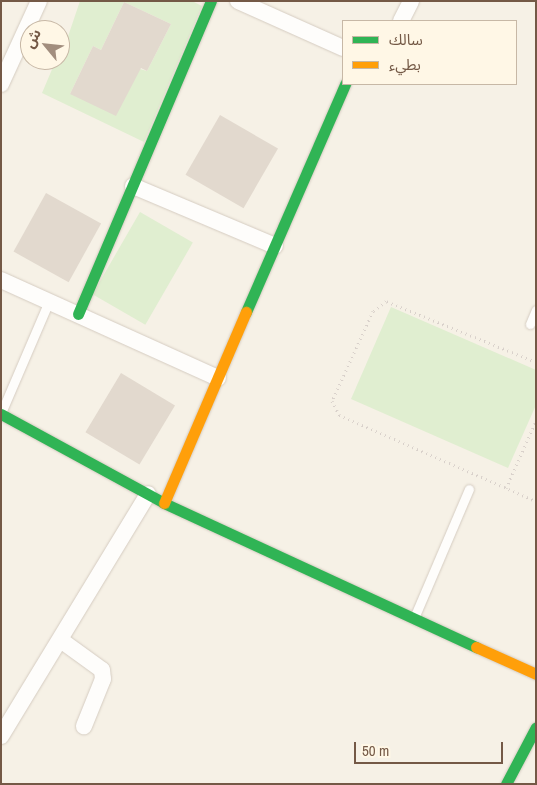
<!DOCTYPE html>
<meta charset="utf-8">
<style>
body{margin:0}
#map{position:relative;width:537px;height:785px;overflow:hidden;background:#f6f1e6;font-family:"Archivo Narrow","Noto Sans Arabic",sans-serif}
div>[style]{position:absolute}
.green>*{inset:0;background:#e0eed0;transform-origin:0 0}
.building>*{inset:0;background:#e2d9ce;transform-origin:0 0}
.path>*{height:3px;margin-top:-1.5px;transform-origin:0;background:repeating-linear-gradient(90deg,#d9d1cb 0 1px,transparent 0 5px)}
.roads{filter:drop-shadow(0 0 1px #d5ccc1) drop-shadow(0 0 1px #d5ccc1)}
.lane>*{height:9px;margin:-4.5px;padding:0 4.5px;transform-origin:4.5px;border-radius:4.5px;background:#fefdfb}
.street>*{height:16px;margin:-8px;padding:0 8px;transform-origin:8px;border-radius:8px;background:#fefdfb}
.fast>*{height:11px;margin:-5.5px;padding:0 5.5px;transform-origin:5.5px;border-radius:5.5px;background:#30b455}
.slow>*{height:11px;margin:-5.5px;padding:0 5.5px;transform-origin:5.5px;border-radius:5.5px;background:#ff9f0a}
span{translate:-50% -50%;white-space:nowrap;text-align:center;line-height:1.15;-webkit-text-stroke:4px #fff7e6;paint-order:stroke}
.frame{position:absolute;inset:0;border:2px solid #745946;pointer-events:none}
.legend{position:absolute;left:342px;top:20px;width:175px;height:65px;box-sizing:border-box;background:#fff7e6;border:1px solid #c7b8a6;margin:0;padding:6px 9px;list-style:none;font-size:15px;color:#745946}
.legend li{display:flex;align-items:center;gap:10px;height:25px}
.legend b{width:25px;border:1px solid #c7b8a6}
.north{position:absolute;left:20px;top:20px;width:50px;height:50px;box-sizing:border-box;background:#fff7e6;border:1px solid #c7b8a6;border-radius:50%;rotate:298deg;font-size:14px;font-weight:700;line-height:20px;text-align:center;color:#745946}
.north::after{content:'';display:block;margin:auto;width:18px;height:22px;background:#a28e7e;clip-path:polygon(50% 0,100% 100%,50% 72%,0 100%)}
.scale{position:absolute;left:354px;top:742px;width:149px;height:22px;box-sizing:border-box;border:2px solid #745946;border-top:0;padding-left:6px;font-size:15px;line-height:18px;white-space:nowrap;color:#745946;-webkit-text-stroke:4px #fff7e6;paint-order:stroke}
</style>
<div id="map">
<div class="green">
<div style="clip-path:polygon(evenodd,80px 1px,192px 1px,202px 6px,144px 142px,42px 93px,56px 60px,60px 60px,80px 1px,124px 2px,171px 24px,147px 71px,140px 69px,70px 94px,93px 46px,101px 50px,124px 2px)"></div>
<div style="left:140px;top:212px;width:61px;height:95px;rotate:30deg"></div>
<div style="clip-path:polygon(391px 307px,536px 370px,536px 405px,508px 468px,351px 399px)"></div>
</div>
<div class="building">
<div style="clip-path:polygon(124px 2px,171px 24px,147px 71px,141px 68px,116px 116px,70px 94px,93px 46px,101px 50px)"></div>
<div style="left:220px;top:115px;width:67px;height:69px;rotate:30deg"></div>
<div style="left:46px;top:193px;width:63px;height:67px;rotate:29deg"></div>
<div style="left:121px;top:373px;width:63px;height:69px;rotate:31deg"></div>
</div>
<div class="path">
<div style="left:536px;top:362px;width:162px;rotate:-157.9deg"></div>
<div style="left:386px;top:301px;width:16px;rotate:142deg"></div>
<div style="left:373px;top:311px;width:99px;rotate:114.5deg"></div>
<div style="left:332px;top:401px;width:16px;rotate:63deg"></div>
<div style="left:339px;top:415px;width:215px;rotate:23.6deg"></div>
<div style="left:506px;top:488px;width:73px;rotate:-65.9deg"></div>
</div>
<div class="roads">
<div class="lane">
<div style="left:530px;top:324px;width:15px;rotate:-67deg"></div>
<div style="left:1px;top:413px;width:122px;rotate:-66.8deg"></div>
<div style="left:414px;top:618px;width:140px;rotate:-66.9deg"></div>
</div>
<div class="street">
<div style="left:238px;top:1px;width:115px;rotate:24.1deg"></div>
<div style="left:401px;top:21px;width:22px;rotate:-63deg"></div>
<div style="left:1px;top:84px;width:91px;rotate:-65.4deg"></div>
<div style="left:133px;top:186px;width:154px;rotate:22.9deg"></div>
<div style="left:1px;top:280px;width:238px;rotate:24.3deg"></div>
<div style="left:62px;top:641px;width:49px;rotate:35.9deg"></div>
<div style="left:102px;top:670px;width:9px;rotate:84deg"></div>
<div style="left:103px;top:679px;width:51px;rotate:112deg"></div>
<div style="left:1px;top:736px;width:283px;rotate:-58.7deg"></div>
</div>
<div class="fast">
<div style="left:246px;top:312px;width:249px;rotate:-66.5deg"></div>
<div style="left:78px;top:314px;width:340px;rotate:-67deg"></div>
<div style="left:1px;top:414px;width:186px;rotate:28.6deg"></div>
<div style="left:164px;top:503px;width:344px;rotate:24.8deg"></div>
<div style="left:506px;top:784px;width:64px;rotate:-62.2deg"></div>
</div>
<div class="slow">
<div style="left:164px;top:503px;width:208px;rotate:-66.8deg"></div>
<div style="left:476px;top:647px;width:66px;rotate:24.2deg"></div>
</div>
</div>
<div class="frame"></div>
<ul class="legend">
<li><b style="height:6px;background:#30b455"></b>سالك</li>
<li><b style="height:6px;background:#ff9f0a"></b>بطيء</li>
</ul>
<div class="north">ش</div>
<div class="scale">50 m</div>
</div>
